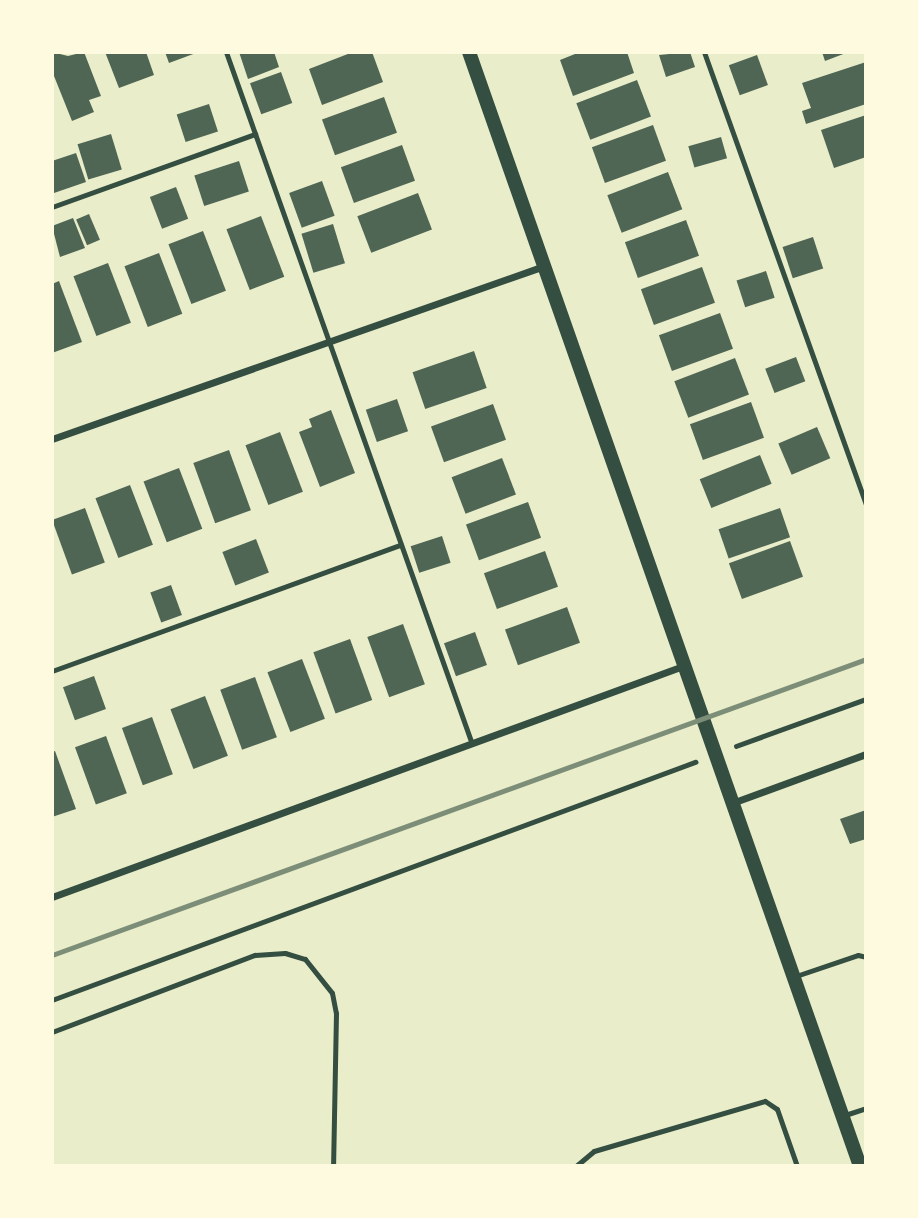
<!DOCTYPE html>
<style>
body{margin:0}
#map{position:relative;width:918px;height:1218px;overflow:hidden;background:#e9edc9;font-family:"Public Sans",sans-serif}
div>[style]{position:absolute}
.building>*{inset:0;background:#4f6655;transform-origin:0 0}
.path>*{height:4.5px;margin:-2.25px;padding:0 2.25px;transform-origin:2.25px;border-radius:2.25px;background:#344e41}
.service>*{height:5px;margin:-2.5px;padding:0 2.5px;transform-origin:2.5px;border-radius:2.5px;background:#344e41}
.minor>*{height:7px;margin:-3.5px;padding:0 3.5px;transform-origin:3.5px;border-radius:3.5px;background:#344e41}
.secondary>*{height:14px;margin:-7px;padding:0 7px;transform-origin:7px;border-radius:7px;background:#344e41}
.rail>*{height:5px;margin:-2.5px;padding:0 2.5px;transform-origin:2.5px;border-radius:2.5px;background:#7c8e77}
span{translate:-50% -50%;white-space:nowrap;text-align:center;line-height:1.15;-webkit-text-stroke:6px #fefae0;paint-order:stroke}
.frame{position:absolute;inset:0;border:54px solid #fefae0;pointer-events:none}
</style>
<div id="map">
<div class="building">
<div style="clip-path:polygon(52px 52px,68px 56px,84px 52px,101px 96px,89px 100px,94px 112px,72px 121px,52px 71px)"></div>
<div style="clip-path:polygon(105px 52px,146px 52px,154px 75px,119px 88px)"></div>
<div style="clip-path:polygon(165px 52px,196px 52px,196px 53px,169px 63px)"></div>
<div style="clip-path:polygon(239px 52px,274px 52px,279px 67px,248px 79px)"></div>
<div style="clip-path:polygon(353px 52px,372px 52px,383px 82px,322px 105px,309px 69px)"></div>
<div style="clip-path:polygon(580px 52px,627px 52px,634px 73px,573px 96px,560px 60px)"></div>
<div style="clip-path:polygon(690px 52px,695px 67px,666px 77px,659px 55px)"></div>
<div style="clip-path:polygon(822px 52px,846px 52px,846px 53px,825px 61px)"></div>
<div style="left:757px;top:55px;width:32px;height:30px;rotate:70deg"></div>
<div style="clip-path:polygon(866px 62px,866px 104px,806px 124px,802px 111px,811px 108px,802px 83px)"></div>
<div style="left:281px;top:72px;width:33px;height:33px;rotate:70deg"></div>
<div style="left:637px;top:80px;width:39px;height:65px;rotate:69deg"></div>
<div style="left:384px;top:97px;width:38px;height:66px;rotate:70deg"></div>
<div style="left:209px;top:104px;width:29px;height:34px;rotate:72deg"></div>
<div style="clip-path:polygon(866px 115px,866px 157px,834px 168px,821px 130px)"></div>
<div style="left:653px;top:125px;width:38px;height:65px;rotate:70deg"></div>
<div style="left:111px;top:134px;width:37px;height:35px;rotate:73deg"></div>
<div style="left:721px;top:137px;width:22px;height:34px;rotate:74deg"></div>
<div style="left:402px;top:145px;width:38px;height:65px;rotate:70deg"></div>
<div style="clip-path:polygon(76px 153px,86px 182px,54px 193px,52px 161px)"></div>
<div style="left:239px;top:161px;width:32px;height:47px;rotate:72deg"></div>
<div style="left:668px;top:172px;width:40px;height:65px;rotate:69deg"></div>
<div style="left:322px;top:181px;width:37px;height:35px;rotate:70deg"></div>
<div style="left:176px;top:187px;width:34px;height:28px;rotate:69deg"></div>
<div style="left:418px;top:193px;width:39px;height:65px;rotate:69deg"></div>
<div style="left:89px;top:214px;width:28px;height:14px;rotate:67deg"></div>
<div style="left:261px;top:216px;width:65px;height:37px;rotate:69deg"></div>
<div style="clip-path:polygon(73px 218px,85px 248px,60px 257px,52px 226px)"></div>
<div style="left:686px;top:220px;width:38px;height:65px;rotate:70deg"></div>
<div style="left:333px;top:224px;width:41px;height:33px;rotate:73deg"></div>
<div style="left:203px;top:231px;width:64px;height:37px;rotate:69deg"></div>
<div style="left:813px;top:237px;width:33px;height:32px;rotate:72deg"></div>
<div style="left:159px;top:253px;width:65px;height:37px;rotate:69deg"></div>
<div style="left:108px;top:263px;width:64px;height:37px;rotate:69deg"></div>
<div style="left:702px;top:267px;width:38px;height:65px;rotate:70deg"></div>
<div style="left:766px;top:271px;width:28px;height:31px;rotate:72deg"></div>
<div style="clip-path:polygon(59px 281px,82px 342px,52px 353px,52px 284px)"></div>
<div style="left:720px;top:313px;width:38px;height:65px;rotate:70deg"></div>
<div style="left:474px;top:351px;width:39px;height:65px;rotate:71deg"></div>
<div style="left:796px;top:357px;width:26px;height:33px;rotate:69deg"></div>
<div style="left:735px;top:358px;width:39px;height:65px;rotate:69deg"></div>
<div style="left:397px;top:399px;width:34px;height:33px;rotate:71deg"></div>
<div style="left:751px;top:402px;width:38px;height:65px;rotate:70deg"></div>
<div style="left:493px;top:404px;width:38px;height:66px;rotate:70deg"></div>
<div style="clip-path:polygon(331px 410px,355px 473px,320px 487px,299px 432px,312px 427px,309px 419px)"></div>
<div style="left:817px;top:427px;width:34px;height:42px;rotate:67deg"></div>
<div style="left:280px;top:432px;width:64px;height:37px;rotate:69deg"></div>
<div style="left:229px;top:450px;width:64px;height:38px;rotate:70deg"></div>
<div style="left:760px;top:455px;width:31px;height:65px;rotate:68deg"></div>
<div style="left:502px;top:458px;width:39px;height:54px;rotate:69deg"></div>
<div style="left:179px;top:468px;width:65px;height:38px;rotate:69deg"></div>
<div style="left:130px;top:485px;width:64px;height:37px;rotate:69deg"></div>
<div style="left:528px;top:502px;width:38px;height:66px;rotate:70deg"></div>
<div style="left:85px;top:508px;width:58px;height:35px;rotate:70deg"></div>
<div style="left:780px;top:508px;width:31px;height:65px;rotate:71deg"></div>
<div style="left:442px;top:536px;width:28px;height:33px;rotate:72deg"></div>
<div style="left:256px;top:539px;width:36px;height:36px;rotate:69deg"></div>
<div style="left:790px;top:541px;width:38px;height:65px;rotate:70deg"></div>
<div style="left:545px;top:551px;width:38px;height:65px;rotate:70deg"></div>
<div style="left:171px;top:585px;width:32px;height:22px;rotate:70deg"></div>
<div style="left:567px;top:607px;width:38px;height:66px;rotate:70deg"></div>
<div style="left:403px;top:624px;width:64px;height:38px;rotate:70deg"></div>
<div style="left:475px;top:632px;width:35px;height:33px;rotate:70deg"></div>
<div style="left:350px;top:639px;width:65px;height:39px;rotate:70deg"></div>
<div style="left:302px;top:659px;width:64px;height:37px;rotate:69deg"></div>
<div style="left:94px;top:676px;width:35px;height:33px;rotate:70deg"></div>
<div style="left:255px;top:677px;width:64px;height:37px;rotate:70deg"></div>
<div style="left:205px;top:696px;width:64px;height:37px;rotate:69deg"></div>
<div style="left:152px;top:717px;width:61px;height:32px;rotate:70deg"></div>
<div style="left:106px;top:736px;width:61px;height:33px;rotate:70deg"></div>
<div style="clip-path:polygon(55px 751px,76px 809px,52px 817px,52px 752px)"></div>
<div style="clip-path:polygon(866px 810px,866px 839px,850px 844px,840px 819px)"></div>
</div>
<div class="path">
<div style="left:736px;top:746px;width:138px;rotate:-19.9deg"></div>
<div style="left:52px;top:1000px;width:686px;rotate:-20.31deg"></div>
</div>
<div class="service">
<div style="left:226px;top:52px;width:734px;rotate:70.43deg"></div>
<div style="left:704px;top:52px;width:481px;rotate:70.3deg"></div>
<div style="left:52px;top:207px;width:216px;rotate:-19.8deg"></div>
<div style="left:52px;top:671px;width:371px;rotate:-19.9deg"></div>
<div style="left:796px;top:976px;width:65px;rotate:-18.7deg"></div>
<div style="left:858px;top:955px;width:8px;rotate:14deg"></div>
<div style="left:52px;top:1032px;width:217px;rotate:-20.8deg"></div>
<div style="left:255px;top:955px;width:30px;rotate:-4deg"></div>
<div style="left:285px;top:953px;width:21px;rotate:17deg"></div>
<div style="left:305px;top:959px;width:43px;rotate:51.5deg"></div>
<div style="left:332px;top:993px;width:20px;rotate:79deg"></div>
<div style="left:336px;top:1013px;width:153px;rotate:91.1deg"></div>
<div style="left:845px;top:1115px;width:22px;rotate:-18deg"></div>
<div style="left:576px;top:1166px;width:23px;rotate:-40deg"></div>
<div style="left:594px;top:1151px;width:178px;rotate:-16.3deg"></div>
<div style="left:765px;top:1101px;width:14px;rotate:34deg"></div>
<div style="left:777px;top:1109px;width:60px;rotate:70.7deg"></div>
</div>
<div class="minor">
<div style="left:52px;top:439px;width:522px;rotate:-19.37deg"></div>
<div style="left:732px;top:803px;width:143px;rotate:-20.1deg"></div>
<div style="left:52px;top:897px;width:672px;rotate:-20.11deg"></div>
</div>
<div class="secondary">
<div style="left:469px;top:52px;width:1181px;rotate:70.66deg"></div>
</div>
<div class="rail">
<div style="left:52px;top:955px;width:866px;rotate:-19.98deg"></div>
</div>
<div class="frame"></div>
</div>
